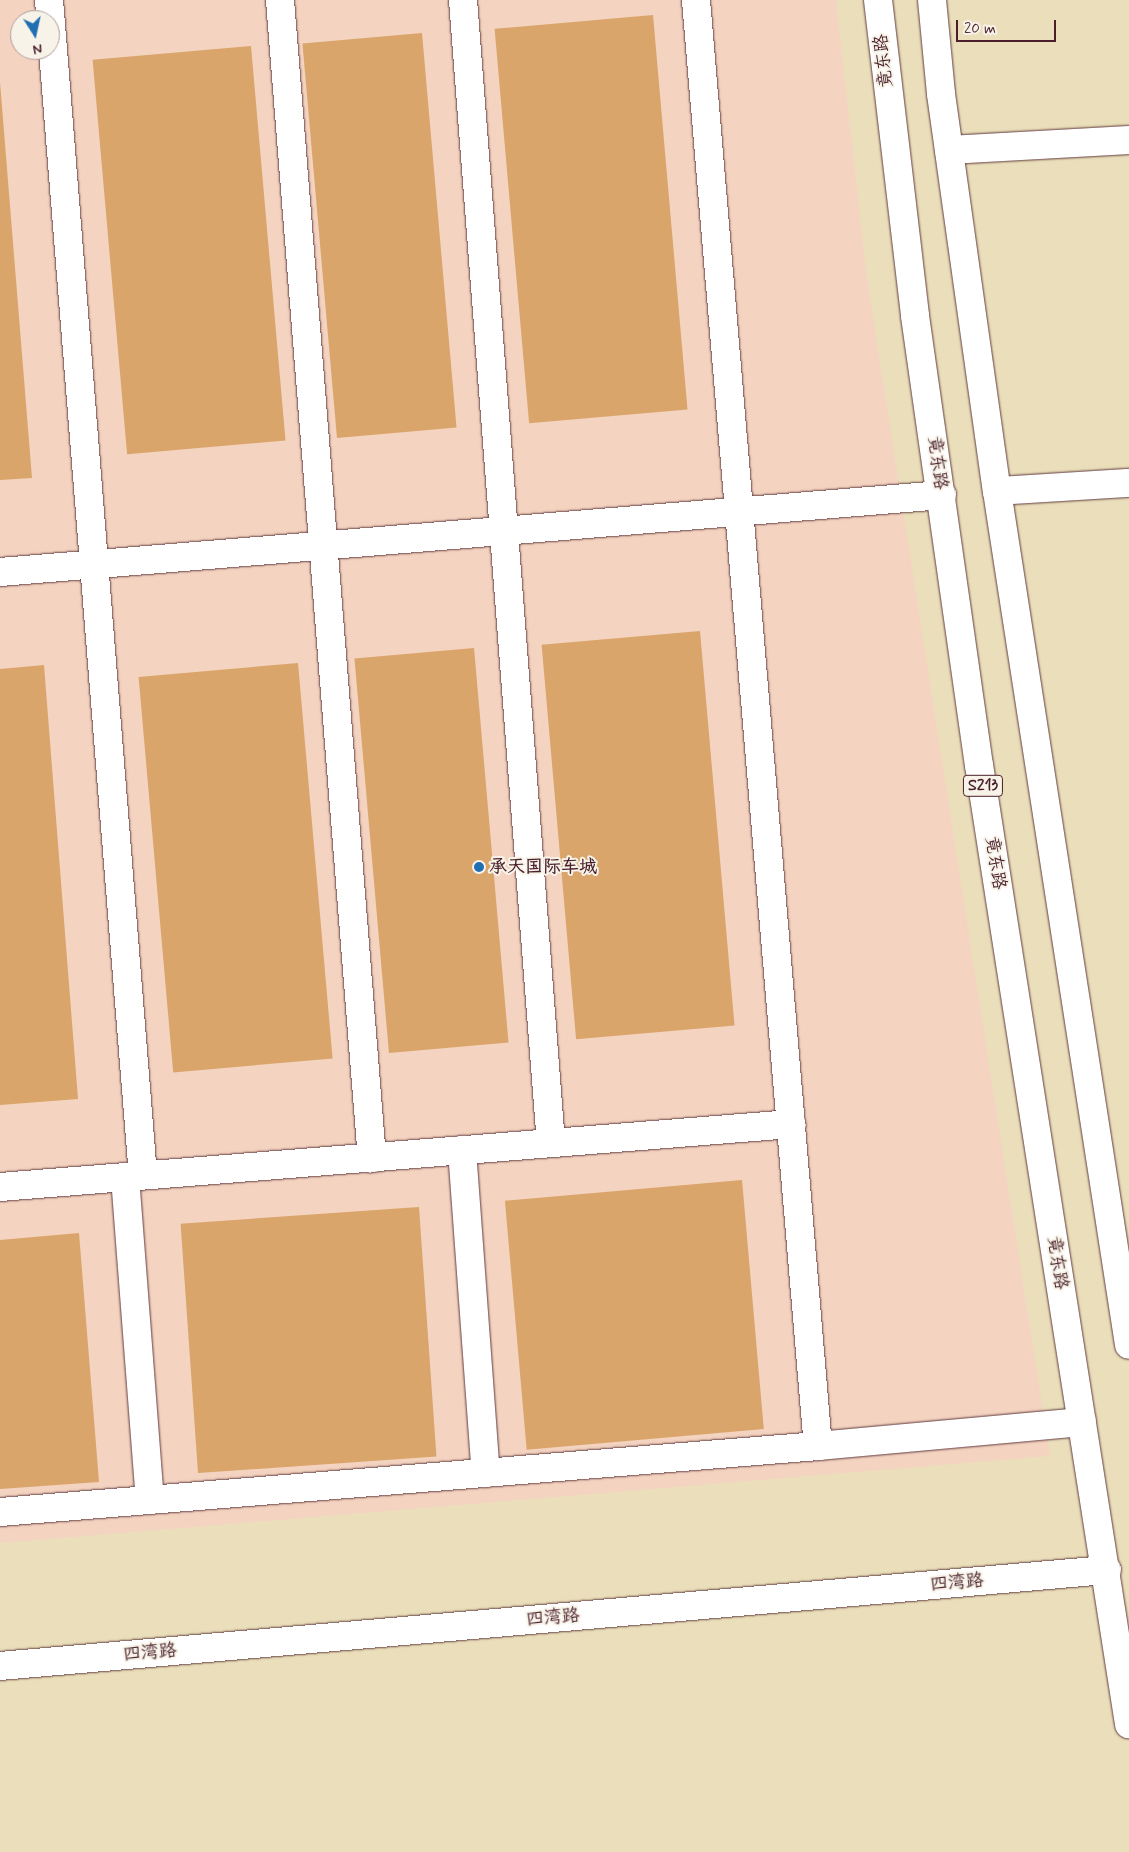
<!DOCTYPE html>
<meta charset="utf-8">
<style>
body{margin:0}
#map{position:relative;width:1129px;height:1852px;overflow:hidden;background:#eadfba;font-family:Mynerve,"LXGW WenKai TC",sans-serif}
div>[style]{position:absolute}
.built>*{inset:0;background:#f4d3c0}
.building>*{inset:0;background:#d9a56a;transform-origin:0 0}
.roads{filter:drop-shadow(0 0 1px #623c40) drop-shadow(0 0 1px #623c40)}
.minor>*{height:28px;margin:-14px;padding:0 14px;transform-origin:14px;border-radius:14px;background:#fff}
.major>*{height:28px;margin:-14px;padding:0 14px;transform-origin:14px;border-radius:14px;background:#fff}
.dots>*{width:14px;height:14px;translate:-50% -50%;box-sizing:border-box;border:2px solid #f7f3e8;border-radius:50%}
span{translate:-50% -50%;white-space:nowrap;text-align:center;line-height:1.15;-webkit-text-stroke:4px #f7f3e8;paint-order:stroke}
.shield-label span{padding:1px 4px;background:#f7f3e8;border:1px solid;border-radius:4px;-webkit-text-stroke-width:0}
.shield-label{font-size:16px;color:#4a1f2b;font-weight:700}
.street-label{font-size:18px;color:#4a1f2b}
.poi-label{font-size:18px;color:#4a1f2b;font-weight:700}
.left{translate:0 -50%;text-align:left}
.north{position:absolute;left:10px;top:10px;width:50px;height:50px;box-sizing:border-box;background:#f7f3e8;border:1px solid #b29e9c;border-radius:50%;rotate:170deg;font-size:14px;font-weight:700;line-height:20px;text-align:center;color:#4a1f2b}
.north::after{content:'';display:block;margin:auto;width:18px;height:22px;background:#1f6fb2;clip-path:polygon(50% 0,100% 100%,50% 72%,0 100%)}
.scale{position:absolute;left:956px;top:20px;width:100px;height:22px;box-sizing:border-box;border:2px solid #4a1f2b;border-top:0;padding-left:6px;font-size:15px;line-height:18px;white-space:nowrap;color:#4a1f2b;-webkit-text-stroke:4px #f7f3e8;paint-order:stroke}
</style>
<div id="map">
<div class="built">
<div style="clip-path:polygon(evenodd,0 0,836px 0,867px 278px,1050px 1456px,0 1543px,0 0,20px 20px,50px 20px,50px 50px,20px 50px,20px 20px)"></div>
</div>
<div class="building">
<div style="left:653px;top:15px;width:396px;height:159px;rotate:85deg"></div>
<div style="left:422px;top:33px;width:396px;height:120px;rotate:85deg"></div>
<div style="left:251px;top:46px;width:396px;height:159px;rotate:85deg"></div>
<div style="clip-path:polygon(0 82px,32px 478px,0 480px)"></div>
<div style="left:700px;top:631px;width:396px;height:159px;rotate:85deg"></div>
<div style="left:474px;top:648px;width:396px;height:120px;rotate:85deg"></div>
<div style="left:298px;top:663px;width:397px;height:160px;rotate:85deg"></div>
<div style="clip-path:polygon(44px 665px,78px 1099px,0 1105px,0 669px)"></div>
<div style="left:742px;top:1180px;width:250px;height:238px;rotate:85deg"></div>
<div style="left:419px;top:1207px;width:250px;height:239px;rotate:86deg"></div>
<div style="clip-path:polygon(79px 1233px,99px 1482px,0 1489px,0 1240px)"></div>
</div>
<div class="roads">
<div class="minor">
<div style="left:49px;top:0;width:1179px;rotate:85.43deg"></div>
<div style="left:280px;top:0;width:1162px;rotate:85.46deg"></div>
<div style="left:463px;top:0;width:1146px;rotate:85.6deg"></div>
<div style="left:696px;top:0;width:1451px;rotate:85.18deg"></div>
<div style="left:949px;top:150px;width:180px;rotate:-3.2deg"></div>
<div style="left:997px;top:491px;width:132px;rotate:-3.5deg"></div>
<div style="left:0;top:572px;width:945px;rotate:-4.67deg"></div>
<div style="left:462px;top:1150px;width:324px;rotate:85.8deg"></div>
<div style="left:125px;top:1177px;width:324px;rotate:85.6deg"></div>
<div style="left:0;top:1187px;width:794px;rotate:-4.55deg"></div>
<div style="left:0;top:1512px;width:821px;rotate:-4.61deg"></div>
<div style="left:818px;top:1446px;width:265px;rotate:-5.2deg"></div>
<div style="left:0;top:1666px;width:1111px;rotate:-4.96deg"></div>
</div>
<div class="major">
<div style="left:878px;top:0;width:318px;rotate:83.3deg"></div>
<div style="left:915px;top:316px;width:454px;rotate:81.9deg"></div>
<div style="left:979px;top:765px;width:971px;rotate:81.11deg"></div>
<div style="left:932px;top:0;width:94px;rotate:84.5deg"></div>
<div style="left:941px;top:94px;width:401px;rotate:82deg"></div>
<div style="left:997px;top:491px;width:864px;rotate:81.21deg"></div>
</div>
</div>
<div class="dots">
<div style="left:479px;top:867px;background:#1f6fb2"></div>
</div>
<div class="shield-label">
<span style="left:983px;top:786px">S213</span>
</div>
<div class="street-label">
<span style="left:884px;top:61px;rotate:-96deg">竟东路</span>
<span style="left:937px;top:463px;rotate:82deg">竟东路</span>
<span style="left:995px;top:863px;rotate:81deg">竟东路</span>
<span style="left:1057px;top:1263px;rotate:81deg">竟东路</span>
<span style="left:957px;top:1583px;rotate:-5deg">四湾路</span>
<span style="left:553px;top:1618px;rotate:-5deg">四湾路</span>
<span style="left:150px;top:1653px;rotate:-5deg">四湾路</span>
</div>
<div class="poi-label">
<span class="left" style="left:489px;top:867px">承天国际车城</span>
</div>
<div class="north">N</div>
<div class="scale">20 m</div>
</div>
